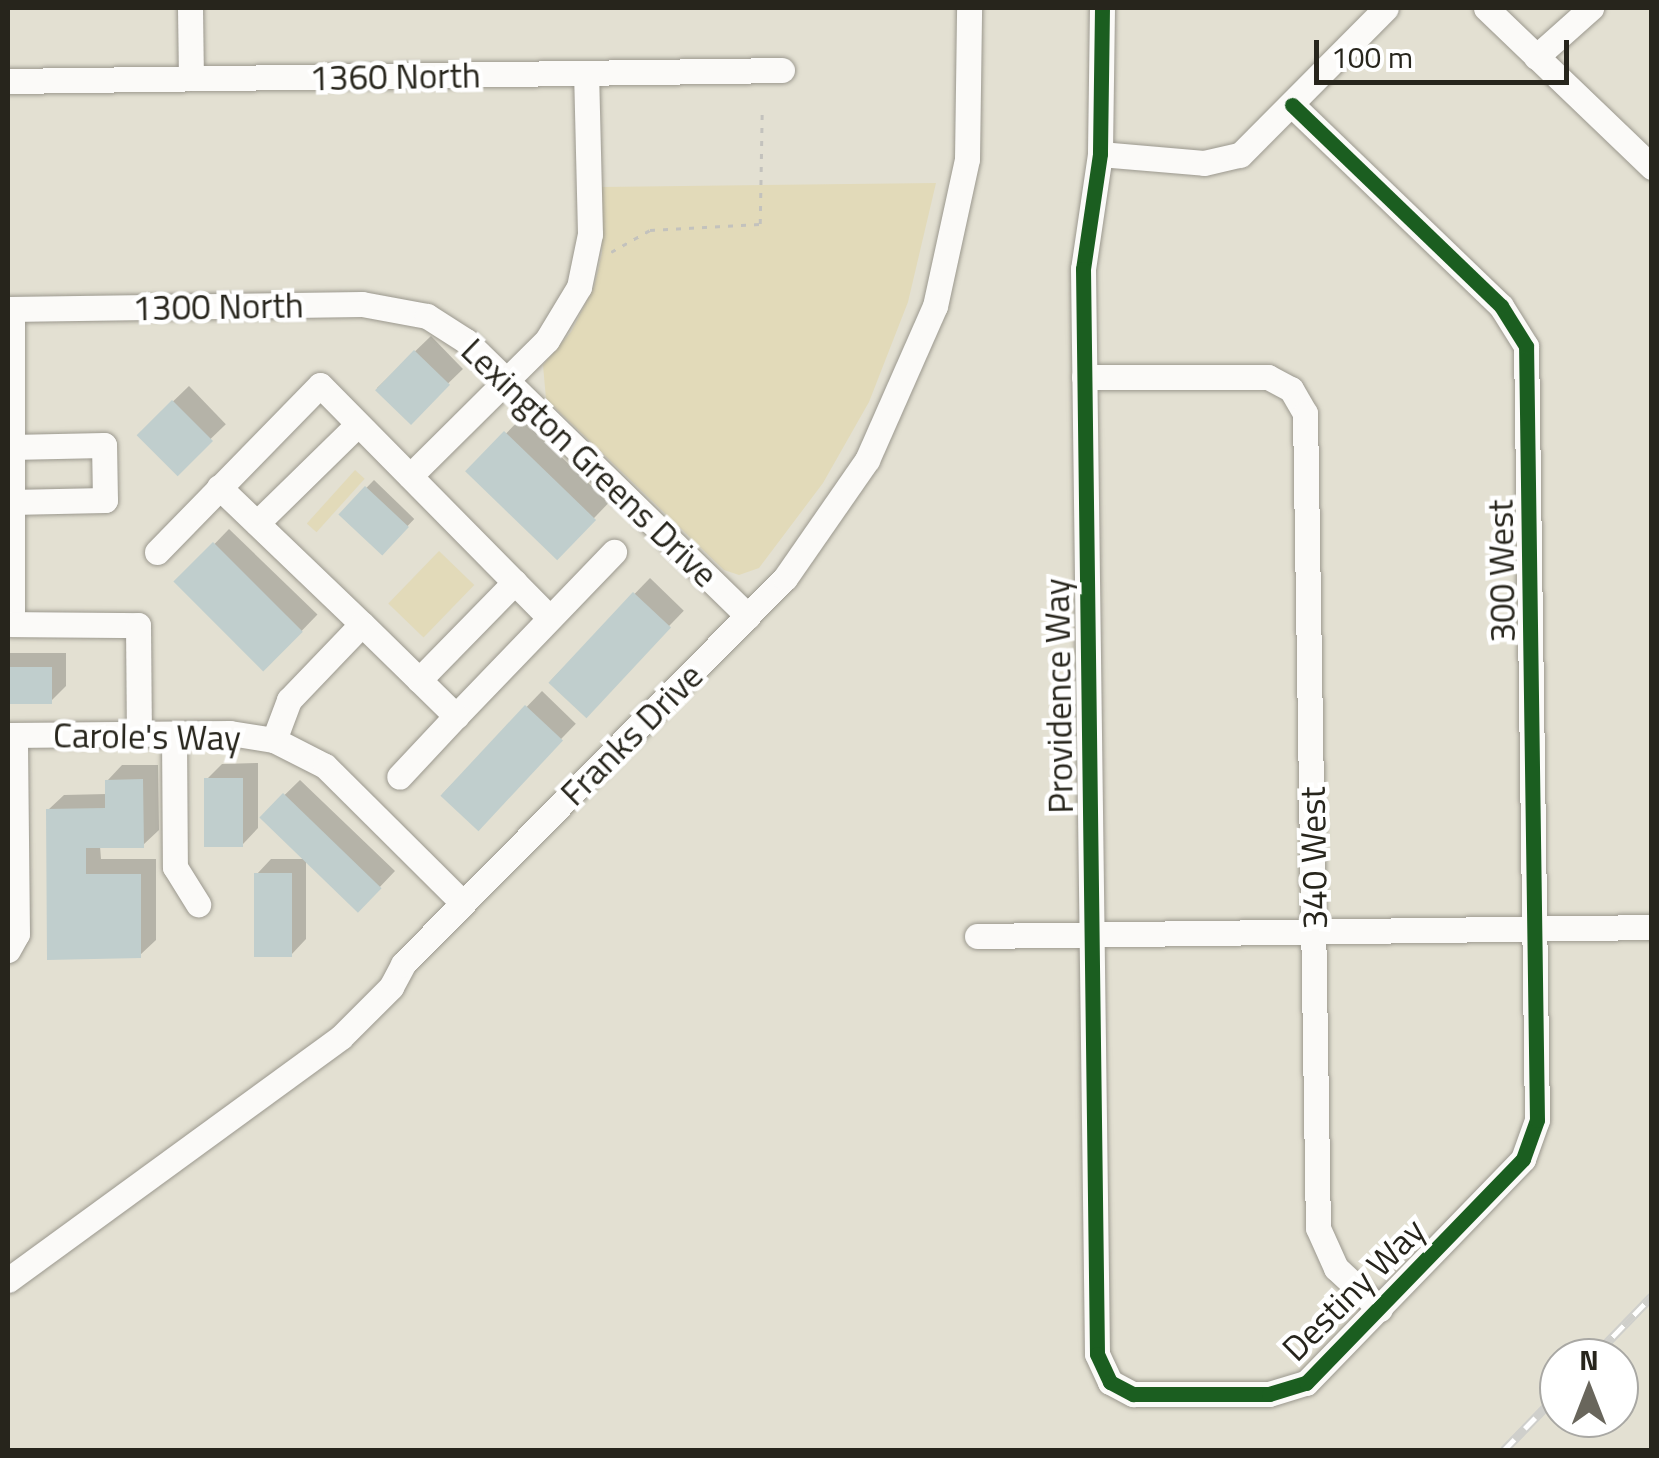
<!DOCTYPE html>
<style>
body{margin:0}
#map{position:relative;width:1659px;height:1458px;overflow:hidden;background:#e3e0d2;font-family:"Titillium Web",sans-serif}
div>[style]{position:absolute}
.green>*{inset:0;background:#e2dab9;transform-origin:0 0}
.shadow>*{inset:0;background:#0003;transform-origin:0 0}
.building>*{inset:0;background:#c0cecd;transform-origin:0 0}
.path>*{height:2.5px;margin-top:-1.25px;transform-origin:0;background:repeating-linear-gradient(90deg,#c3c2bd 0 5px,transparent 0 13px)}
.roads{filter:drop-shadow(0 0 2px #9b988e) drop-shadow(0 0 2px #9b988e)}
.minor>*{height:25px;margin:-12.5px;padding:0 12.5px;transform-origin:12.5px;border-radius:12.5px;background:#fbfaf8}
.rail>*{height:9px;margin-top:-4.5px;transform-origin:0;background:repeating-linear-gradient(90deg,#fff 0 15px,#cfcfcb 0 30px);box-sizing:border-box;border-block:2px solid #cfcfcb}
.cycleway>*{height:15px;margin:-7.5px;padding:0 7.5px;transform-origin:7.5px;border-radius:7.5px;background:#1b5e20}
span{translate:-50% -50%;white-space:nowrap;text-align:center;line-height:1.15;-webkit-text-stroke:9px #fff;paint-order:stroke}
.street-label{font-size:35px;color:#27251c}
.frame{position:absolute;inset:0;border:10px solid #27251c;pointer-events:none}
.north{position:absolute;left:1539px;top:1338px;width:100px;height:100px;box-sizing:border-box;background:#fff;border:2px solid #a9a8a4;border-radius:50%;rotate:0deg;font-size:28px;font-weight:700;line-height:40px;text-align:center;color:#27251c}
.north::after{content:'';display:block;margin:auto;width:35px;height:45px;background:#69665c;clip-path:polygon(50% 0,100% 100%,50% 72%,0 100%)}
.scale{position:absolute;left:1314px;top:40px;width:255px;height:45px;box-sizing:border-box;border:5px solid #27251c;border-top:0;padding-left:12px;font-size:30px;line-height:35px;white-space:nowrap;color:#27251c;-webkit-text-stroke:8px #fff;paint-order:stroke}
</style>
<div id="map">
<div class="green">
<div style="clip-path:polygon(936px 183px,908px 302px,869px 402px,823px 483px,759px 568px,739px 575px,724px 570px,546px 399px,543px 365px,571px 332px,594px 287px,602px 253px,601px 187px)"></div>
<div style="left:355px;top:470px;width:13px;height:72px;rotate:42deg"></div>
<div style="left:439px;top:551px;width:49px;height:73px;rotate:44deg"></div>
</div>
<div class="shadow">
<div style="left:431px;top:336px;width:46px;height:75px;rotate:46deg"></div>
<div style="left:189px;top:386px;width:53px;height:69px;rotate:46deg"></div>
<div style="left:521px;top:418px;width:122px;height:75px;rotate:44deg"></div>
<div style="left:374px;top:480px;width:56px;height:47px;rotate:44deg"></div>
<div style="left:229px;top:529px;width:123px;height:74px;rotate:44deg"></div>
<div style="left:650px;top:578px;width:47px;height:143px;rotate:44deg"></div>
<div style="clip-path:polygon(8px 653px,66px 653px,66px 686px,51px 701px,8px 701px)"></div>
<div style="left:542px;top:691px;width:47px;height:143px;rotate:44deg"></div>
<div style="clip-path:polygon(258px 763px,258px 828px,243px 844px,207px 779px,222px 764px)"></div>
<div style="clip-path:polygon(122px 765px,158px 765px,159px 830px,143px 845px,100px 846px,101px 859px,156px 859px,156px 940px,140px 955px,49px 958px,48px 810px,64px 795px,107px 794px,107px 781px)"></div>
<div style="clip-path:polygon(300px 780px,395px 871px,358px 910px,306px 860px,306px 939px,291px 955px,256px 875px,271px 859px,305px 859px,262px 817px)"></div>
</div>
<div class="building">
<div style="left:414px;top:350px;width:50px;height:56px;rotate:44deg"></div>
<div style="left:172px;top:400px;width:58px;height:50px;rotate:45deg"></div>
<div style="left:504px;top:431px;width:128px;height:56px;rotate:44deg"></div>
<div style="left:365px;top:486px;width:60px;height:39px;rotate:43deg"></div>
<div style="left:213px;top:542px;width:127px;height:56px;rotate:45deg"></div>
<div style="left:633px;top:592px;width:52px;height:124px;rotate:43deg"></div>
<div style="left:52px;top:667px;width:37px;height:44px;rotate:90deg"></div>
<div style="left:525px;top:705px;width:52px;height:124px;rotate:43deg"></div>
<div style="left:204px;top:778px;width:39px;height:69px"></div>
<div style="clip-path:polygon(143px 779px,144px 848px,86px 848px,86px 874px,141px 874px,141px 958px,47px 960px,46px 809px,105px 808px,105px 780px)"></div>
<div style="left:283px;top:793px;width:137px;height:34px;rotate:44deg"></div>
<div style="left:292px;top:873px;width:84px;height:38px;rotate:90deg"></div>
</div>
<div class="path">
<div style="left:611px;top:252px;width:45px;rotate:-29.4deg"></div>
<div style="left:650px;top:230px;width:110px;rotate:-3.1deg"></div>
<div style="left:760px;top:224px;width:112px;rotate:-89deg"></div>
</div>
<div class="roads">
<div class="minor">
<div style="left:190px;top:8px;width:70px;rotate:89.2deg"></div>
<div style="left:1102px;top:8px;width:146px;rotate:90.8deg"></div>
<div style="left:1100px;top:154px;width:116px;rotate:98.4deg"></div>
<div style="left:1083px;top:269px;width:1085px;rotate:89.26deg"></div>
<div style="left:1097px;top:1354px;width:31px;rotate:65deg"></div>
<div style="left:1110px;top:1382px;width:26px;rotate:28deg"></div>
<div style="left:1133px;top:1394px;width:136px"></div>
<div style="left:1269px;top:1394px;width:39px;rotate:-17deg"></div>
<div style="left:1306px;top:1383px;width:312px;rotate:-45.9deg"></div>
<div style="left:1523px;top:1159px;width:41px;rotate:-70.3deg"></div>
<div style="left:1537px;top:1120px;width:774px;rotate:-90.81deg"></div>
<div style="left:1526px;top:346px;width:47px;rotate:-122deg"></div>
<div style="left:1501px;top:306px;width:290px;rotate:-136.1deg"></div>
<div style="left:1486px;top:8px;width:230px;rotate:43.8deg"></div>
<div style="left:1536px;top:57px;width:74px;rotate:-41.7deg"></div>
<div style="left:8px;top:81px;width:774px;rotate:-0.81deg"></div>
<div style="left:1100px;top:154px;width:104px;rotate:4.9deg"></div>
<div style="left:1204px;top:163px;width:37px;rotate:-13deg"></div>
<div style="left:1240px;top:155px;width:207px;rotate:-45.2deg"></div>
<div style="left:8px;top:309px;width:354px;rotate:-0.8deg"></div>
<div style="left:362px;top:304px;width:66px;rotate:10.5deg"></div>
<div style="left:427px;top:316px;width:46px;rotate:32.7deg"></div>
<div style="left:466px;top:341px;width:394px;rotate:44.3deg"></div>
<div style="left:12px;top:309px;width:315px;rotate:90deg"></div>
<div style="left:12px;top:624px;width:126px;rotate:0.5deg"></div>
<div style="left:138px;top:625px;width:109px;rotate:89.5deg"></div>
<div style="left:1084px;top:377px;width:184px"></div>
<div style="left:1268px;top:377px;width:26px;rotate:28deg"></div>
<div style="left:1291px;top:389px;width:28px;rotate:60deg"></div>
<div style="left:1305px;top:413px;width:815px;rotate:89.09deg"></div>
<div style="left:1318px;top:1228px;width:44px;rotate:65.8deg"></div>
<div style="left:1336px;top:1268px;width:60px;rotate:43deg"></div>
<div style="left:410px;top:476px;width:193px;rotate:-44.8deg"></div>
<div style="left:547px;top:340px;width:62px;rotate:-58.9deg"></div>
<div style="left:579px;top:287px;width:54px;rotate:-78.3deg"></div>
<div style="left:590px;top:234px;width:160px;rotate:-91.4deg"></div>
<div style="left:219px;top:487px;width:198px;rotate:43.8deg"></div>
<div style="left:11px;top:502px;width:94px;rotate:-1.2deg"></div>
<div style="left:105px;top:500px;width:55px;rotate:-91deg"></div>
<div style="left:104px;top:445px;width:93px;rotate:178.8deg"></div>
<div style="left:257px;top:523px;width:141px;rotate:-44.4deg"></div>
<div style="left:157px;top:552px;width:233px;rotate:-45.7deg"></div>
<div style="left:320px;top:385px;width:327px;rotate:45.4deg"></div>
<div style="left:419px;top:680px;width:137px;rotate:-45.6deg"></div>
<div style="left:456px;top:716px;width:228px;rotate:-46.1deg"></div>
<div style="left:174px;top:734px;width:133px;rotate:89.6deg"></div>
<div style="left:175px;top:867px;width:44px;rotate:58.1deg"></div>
<div style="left:8px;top:735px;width:222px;rotate:-0.5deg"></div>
<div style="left:230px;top:733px;width:45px;rotate:9deg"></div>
<div style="left:274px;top:740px;width:57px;rotate:27deg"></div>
<div style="left:325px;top:766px;width:194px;rotate:44.8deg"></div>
<div style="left:274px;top:740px;width:43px;rotate:-69.4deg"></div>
<div style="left:289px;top:700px;width:105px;rotate:-46.2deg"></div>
<div style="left:362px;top:624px;width:132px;rotate:44.4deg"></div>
<div style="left:456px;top:716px;width:83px;rotate:133.1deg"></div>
<div style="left:977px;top:936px;width:675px;rotate:-0.76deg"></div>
<div style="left:8px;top:950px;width:18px;rotate:-61deg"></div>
<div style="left:17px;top:934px;width:199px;rotate:-90.6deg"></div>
<div style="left:8px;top:1280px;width:412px;rotate:-36.1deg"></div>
<div style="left:341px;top:1037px;width:71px;rotate:-45deg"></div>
<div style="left:391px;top:987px;width:26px;rotate:-62deg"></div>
<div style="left:403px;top:964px;width:543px;rotate:-45.3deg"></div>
<div style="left:785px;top:578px;width:144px;rotate:-55.2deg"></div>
<div style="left:867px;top:460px;width:168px;rotate:-66.2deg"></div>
<div style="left:935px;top:306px;width:150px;rotate:-77.7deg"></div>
<div style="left:967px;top:159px;width:151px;rotate:-89.2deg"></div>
</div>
</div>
<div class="rail">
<div style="left:1592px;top:1358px;width:86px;rotate:-45.9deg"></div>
<div style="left:1504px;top:1450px;width:79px;rotate:-46deg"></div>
</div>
<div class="cycleway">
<div style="left:1102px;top:8px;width:146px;rotate:90.8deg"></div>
<div style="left:1100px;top:154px;width:116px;rotate:98.4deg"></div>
<div style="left:1083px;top:269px;width:1085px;rotate:89.26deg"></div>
<div style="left:1097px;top:1354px;width:31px;rotate:65deg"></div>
<div style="left:1110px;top:1382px;width:26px;rotate:28deg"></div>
<div style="left:1133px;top:1394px;width:136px"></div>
<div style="left:1269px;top:1394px;width:39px;rotate:-17deg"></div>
<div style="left:1306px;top:1383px;width:312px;rotate:-45.9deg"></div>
<div style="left:1523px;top:1159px;width:41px;rotate:-70.3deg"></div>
<div style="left:1537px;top:1120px;width:774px;rotate:-90.81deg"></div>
<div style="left:1526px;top:346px;width:47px;rotate:-122deg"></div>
<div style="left:1501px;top:306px;width:290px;rotate:-136.1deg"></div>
</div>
<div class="street-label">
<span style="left:395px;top:76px;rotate:-1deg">1360 North</span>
<span style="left:218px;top:306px;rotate:-1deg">1300 North</span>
<span style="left:590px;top:462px;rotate:44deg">Lexington Greens Drive</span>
<span style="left:1501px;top:571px;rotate:-91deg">300 West</span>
<span style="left:1058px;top:696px;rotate:-91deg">Providence Way</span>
<span style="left:631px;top:734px;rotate:-45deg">Franks Drive</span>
<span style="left:147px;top:736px;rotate:1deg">Carole's Way</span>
<span style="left:1313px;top:858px;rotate:-91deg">340 West</span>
<span style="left:1353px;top:1289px;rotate:-45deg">Destiny Way</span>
</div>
<div class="frame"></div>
<div class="north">N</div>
<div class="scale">100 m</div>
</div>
